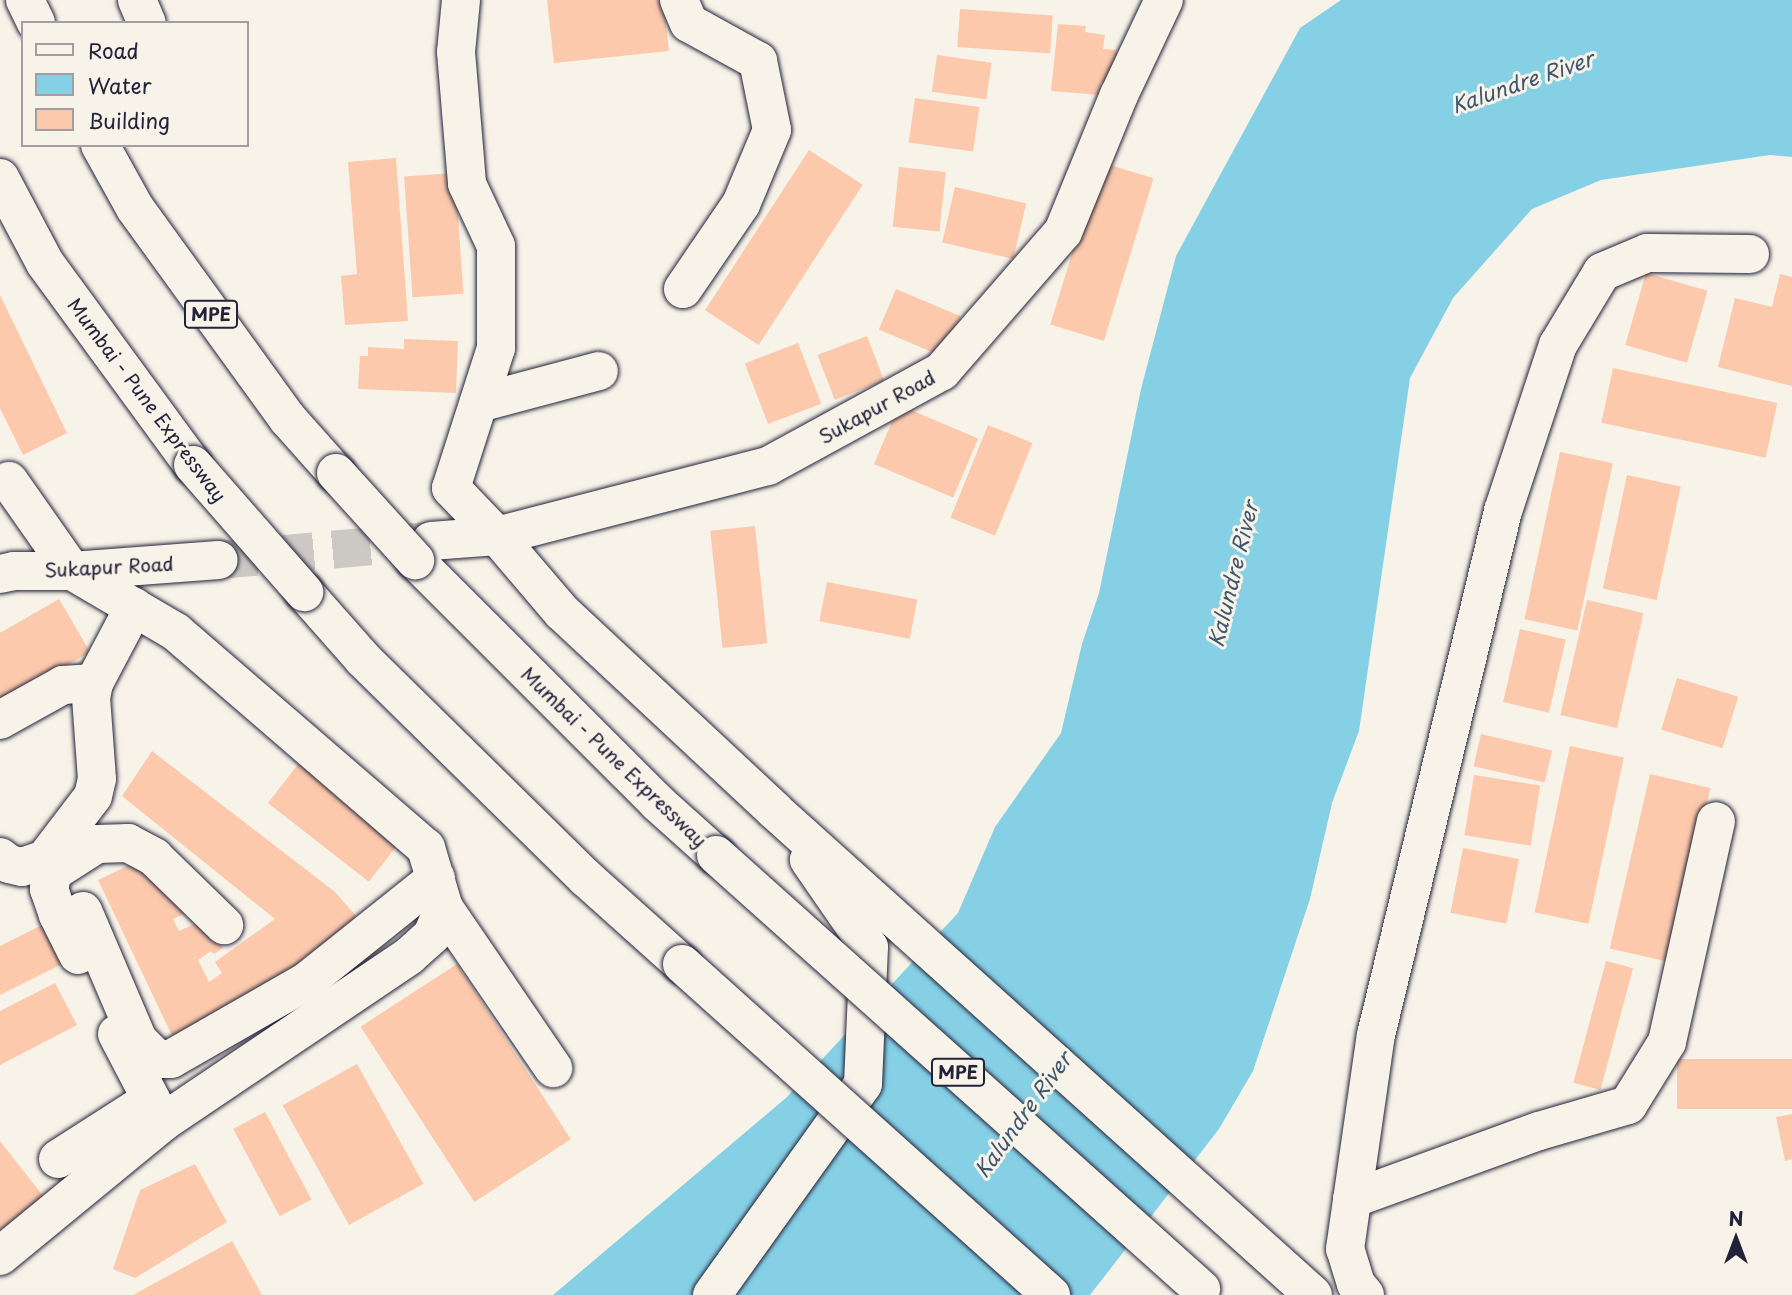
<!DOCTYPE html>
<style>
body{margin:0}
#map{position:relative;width:1792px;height:1295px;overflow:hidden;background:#f7f3e8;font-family:"Playpen Sans",sans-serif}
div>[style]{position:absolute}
.water>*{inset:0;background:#86d0e6}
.building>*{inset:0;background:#fcc9ac;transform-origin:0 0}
.minor-tunnel>*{height:38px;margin-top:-19px;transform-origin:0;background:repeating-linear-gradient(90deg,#ccc9c5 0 38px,transparent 0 57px)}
.roads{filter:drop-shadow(0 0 2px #22223b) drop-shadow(0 0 2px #22223b)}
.minor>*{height:38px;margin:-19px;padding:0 19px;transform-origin:19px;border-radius:19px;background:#f7f3e8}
.highway>*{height:38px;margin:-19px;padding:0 19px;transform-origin:19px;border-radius:19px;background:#f7f3e8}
.bridges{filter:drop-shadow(0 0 2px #22223b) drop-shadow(0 0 2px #22223b)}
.highway-bridge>*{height:38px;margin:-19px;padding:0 19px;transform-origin:19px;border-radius:19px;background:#f7f3e8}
span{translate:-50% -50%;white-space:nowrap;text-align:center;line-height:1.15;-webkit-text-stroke:6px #f7f3e8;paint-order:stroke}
.shield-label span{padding:2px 5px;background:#f7f3e8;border:2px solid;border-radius:5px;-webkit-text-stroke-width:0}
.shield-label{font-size:18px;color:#22223b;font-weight:700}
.street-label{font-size:19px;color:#22223b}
.water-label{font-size:21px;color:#40566e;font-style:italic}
.legend{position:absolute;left:21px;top:21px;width:228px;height:126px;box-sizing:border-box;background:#f7f3e8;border:2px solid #a29fa3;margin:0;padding:9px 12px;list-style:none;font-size:21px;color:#22223b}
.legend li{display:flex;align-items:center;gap:14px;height:35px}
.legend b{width:35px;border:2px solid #a29fa3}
.north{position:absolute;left:1701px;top:1204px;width:70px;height:70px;-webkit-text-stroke:5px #f7f3e8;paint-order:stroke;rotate:0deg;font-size:19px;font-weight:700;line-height:28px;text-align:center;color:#22223b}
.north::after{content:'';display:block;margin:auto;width:24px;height:32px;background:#22223b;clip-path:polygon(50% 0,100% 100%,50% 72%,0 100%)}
</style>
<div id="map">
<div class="water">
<div style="clip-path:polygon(1341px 0,1792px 0,1792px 157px,1770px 155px,1601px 180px,1532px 209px,1453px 298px,1410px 378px,1359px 731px,1332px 803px,1310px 899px,1253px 1071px,1219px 1129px,1090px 1295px,553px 1295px,787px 1097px,958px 913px,995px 827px,1061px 733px,1082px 644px,1099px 593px,1141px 389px,1176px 256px,1300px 28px)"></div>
</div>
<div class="building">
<div style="clip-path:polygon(547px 0,663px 0,669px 51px,554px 63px)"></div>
<div style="left:960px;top:9px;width:93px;height:38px;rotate:4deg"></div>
<div style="clip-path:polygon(1058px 24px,1086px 26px,1085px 32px,1105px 35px,1103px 49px,1117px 50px,1114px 84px,1101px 82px,1100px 95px,1051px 91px)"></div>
<div style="left:937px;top:55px;width:55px;height:37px;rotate:8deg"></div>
<div style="left:915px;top:98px;width:65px;height:45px;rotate:8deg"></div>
<div style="left:809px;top:150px;width:64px;height:191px;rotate:33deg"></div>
<div style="clip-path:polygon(396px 158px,408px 321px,345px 325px,341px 276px,357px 274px,348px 162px)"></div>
<div style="left:1100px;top:162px;width:56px;height:170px;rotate:17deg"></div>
<div style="left:899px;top:167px;width:47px;height:60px;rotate:6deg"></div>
<div style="left:455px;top:173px;width:121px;height:51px;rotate:86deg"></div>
<div style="left:955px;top:187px;width:73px;height:57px;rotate:13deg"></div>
<div style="left:1646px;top:273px;width:64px;height:75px;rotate:16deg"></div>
<div style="clip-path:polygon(1780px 274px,1792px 277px,1792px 386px,1718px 367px,1735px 298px,1772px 307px)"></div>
<div style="left:896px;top:289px;width:70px;height:44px;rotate:23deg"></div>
<div style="clip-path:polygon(0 295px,67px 433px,23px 455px,0 408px)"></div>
<div style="left:867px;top:336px;width:48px;height:53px;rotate:69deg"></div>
<div style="clip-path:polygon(404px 339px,458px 341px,456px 393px,358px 389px,360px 356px,368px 356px,368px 347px,404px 349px)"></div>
<div style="left:798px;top:343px;width:65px;height:57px;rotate:69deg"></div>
<div style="left:1613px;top:368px;width:168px;height:56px;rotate:12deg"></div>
<div style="left:899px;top:405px;width:86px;height:64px;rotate:23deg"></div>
<div style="left:988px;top:425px;width:48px;height:100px;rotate:22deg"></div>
<div style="left:1560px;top:452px;width:54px;height:171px;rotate:12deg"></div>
<div style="left:1627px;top:475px;width:55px;height:116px;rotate:12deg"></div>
<div style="left:755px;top:526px;width:118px;height:45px;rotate:84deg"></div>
<div style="left:827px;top:582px;width:92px;height:40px;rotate:11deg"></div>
<div style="clip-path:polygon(59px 599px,90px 652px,0 704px,0 633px)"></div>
<div style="left:1587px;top:600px;width:58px;height:118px;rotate:13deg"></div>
<div style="left:1520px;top:629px;width:47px;height:75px;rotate:13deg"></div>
<div style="left:1677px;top:678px;width:64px;height:54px;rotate:17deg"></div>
<div style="left:1481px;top:734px;width:73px;height:33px;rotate:13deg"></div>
<div style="left:1570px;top:746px;width:55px;height:170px;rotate:12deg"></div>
<div style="clip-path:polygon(152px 751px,335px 892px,356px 916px,314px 965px,176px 1044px,98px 880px,142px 859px,197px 908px,173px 919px,179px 931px,208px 918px,223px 948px,214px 954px,211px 951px,198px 960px,209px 982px,222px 973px,215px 962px,275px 919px,122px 796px)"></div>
<div style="left:303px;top:758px;width:128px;height:57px;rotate:38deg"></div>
<div style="left:1650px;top:774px;width:62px;height:179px;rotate:13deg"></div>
<div style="left:1474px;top:775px;width:67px;height:61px;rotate:9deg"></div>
<div style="left:1463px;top:848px;width:57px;height:66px;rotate:11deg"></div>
<div style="clip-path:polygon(44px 924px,64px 963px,0 995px,0 946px)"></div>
<div style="left:1606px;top:961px;width:28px;height:126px;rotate:15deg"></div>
<div style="left:457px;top:964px;width:209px;height:115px;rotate:57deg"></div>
<div style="clip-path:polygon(55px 983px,77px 1025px,0 1065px,0 1011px)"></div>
<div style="left:1792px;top:1059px;width:50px;height:115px;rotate:90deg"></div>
<div style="left:357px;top:1064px;width:137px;height:85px;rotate:61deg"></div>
<div style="left:265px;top:1112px;width:99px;height:36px;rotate:62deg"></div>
<div style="clip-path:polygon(1792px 1114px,1792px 1159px,1785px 1161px,1776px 1117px)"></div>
<div style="clip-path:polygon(0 1141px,44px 1197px,0 1231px)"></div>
<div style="clip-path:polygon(195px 1164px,227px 1222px,135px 1278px,113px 1269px,140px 1190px)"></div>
<div style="clip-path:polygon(232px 1241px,262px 1295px,133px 1295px)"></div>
</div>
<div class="minor-tunnel">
<div style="left:219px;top:560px;width:211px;rotate:-5.2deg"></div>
</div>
<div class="roads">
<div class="minor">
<div style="left:137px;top:0;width:25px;rotate:67deg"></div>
<div style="left:461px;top:0;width:52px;rotate:95.5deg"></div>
<div style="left:456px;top:52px;width:132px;rotate:85.2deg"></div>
<div style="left:467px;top:184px;width:68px;rotate:64.9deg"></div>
<div style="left:496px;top:246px;width:102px;rotate:90deg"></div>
<div style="left:496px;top:348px;width:147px;rotate:107.8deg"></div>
<div style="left:451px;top:488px;width:66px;rotate:46.2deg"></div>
<div style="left:497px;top:536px;width:100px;rotate:49.5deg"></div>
<div style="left:562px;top:612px;width:290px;rotate:43deg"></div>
<div style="left:774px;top:810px;width:725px;rotate:41.98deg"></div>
<div style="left:679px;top:0;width:25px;rotate:67deg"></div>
<div style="left:689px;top:23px;width:79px;rotate:28.8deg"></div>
<div style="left:758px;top:61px;width:70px;rotate:78.5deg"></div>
<div style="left:772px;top:130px;width:80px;rotate:112.7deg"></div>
<div style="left:741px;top:204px;width:103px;rotate:124.3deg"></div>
<div style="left:479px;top:403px;width:124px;rotate:-14.9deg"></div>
<div style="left:431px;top:541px;width:66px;rotate:-4.3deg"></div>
<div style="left:497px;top:536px;width:280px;rotate:-14.5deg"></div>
<div style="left:768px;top:466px;width:198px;rotate:-28.6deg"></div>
<div style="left:942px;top:371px;width:184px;rotate:-49deg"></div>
<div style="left:1063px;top:232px;width:148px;rotate:-67.8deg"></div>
<div style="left:1119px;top:95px;width:105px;rotate:-64.7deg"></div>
<div style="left:0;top:574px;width:14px;rotate:-12deg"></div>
<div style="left:14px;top:571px;width:58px"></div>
<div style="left:72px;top:571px;width:147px;rotate:-4.3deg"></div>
<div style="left:0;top:720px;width:72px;rotate:-29.1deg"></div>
<div style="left:63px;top:685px;width:31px;rotate:-4deg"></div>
<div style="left:0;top:857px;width:11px;rotate:38deg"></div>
<div style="left:9px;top:864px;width:13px;rotate:13deg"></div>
<div style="left:22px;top:867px;width:24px;rotate:-19deg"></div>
<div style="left:45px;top:859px;width:79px;rotate:-52.7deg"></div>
<div style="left:93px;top:796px;width:17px;rotate:-77deg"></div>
<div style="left:97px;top:779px;width:81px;rotate:-94.2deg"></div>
<div style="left:91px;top:698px;width:15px;rotate:-79deg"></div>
<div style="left:94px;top:683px;width:86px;rotate:-62.2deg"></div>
<div style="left:444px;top:908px;width:194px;rotate:55.7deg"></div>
<div style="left:83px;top:911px;width:140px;rotate:66.9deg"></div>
<div style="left:138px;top:1040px;width:27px;rotate:45deg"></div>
<div style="left:157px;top:1059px;width:14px"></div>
<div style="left:171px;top:1059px;width:157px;rotate:-29.8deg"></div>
<div style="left:307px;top:981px;width:165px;rotate:-38.6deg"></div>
<div style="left:78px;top:955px;width:45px;rotate:-116.6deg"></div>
<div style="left:58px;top:915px;width:28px;rotate:-109deg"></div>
<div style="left:49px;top:889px;width:17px;rotate:-77deg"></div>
<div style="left:53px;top:872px;width:52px;rotate:-32.5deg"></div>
<div style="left:97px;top:844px;width:31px;rotate:-2deg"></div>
<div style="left:128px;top:843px;width:30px;rotate:28deg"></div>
<div style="left:154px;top:857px;width:98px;rotate:44.2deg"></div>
<div style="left:117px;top:1034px;width:99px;rotate:62.4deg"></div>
<div style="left:58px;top:1159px;width:109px;rotate:-32.7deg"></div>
<div style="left:1352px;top:1199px;width:199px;rotate:-20deg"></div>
<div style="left:1539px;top:1131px;width:93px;rotate:-16.3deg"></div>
<div style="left:1628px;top:1105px;width:74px;rotate:-58.2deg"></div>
<div style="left:1667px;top:1042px;width:226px;rotate:-77.5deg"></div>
<div style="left:0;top:1256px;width:211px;rotate:-39.4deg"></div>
<div style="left:163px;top:1122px;width:297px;rotate:-34deg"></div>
<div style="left:409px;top:956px;width:31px;rotate:-42deg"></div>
<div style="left:432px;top:935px;width:30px;rotate:-66deg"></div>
<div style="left:444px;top:908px;width:63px;rotate:-106.7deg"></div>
<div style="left:426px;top:848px;width:330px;rotate:-139.2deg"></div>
<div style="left:176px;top:632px;width:121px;rotate:-149.6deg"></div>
<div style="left:72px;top:571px;width:110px;rotate:-125deg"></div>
<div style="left:712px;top:1295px;width:259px;rotate:-54.4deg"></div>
<div style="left:863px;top:1084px;width:137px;rotate:-87.5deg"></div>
<div style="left:869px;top:947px;width:106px;rotate:-124.6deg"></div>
<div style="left:1365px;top:1295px;width:14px;rotate:-129deg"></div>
<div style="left:1356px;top:1284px;width:37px;rotate:-107deg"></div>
<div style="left:1345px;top:1249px;width:216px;rotate:-81.8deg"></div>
<div style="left:1376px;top:1035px;width:539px;rotate:-76.38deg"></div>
<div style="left:1503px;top:511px;width:175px;rotate:-71.7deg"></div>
<div style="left:1558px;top:345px;width:85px;rotate:-58.9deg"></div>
<div style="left:1602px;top:272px;width:49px;rotate:-22.9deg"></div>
<div style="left:1647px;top:253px;width:103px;rotate:0.6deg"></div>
</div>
<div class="highway">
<div style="left:25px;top:0;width:25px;rotate:64deg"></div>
<div style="left:100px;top:145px;width:72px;rotate:60.9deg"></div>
<div style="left:135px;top:208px;width:261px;rotate:54.1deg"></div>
<div style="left:288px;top:419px;width:72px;rotate:48.4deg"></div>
<div style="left:0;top:178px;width:96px;rotate:62.1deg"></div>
<div style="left:45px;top:263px;width:250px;rotate:53.8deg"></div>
<div style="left:415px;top:560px;width:344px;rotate:45deg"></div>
<div style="left:658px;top:803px;width:78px;rotate:41.9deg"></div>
<div style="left:304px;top:592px;width:89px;rotate:48.6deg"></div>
<div style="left:363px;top:659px;width:313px;rotate:44.5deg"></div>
<div style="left:586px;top:878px;width:129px;rotate:41.9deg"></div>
</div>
</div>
<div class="bridges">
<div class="highway-bridge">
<div style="left:193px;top:465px;width:169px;rotate:48.8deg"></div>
<div style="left:336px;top:473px;width:118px;rotate:47.8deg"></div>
<div style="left:716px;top:855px;width:651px;rotate:41.82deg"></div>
<div style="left:682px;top:964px;width:496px;rotate:41.9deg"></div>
</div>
</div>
<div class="shield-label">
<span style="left:211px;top:314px">MPE</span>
<span style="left:958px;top:1072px">MPE</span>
</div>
<div class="street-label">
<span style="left:147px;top:400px;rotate:53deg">Mumbai - Pune Expressway</span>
<span style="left:877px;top:407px;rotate:-29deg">Sukapur Road</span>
<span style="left:109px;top:567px;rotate:-3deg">Sukapur Road</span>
<span style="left:614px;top:757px;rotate:44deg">Mumbai - Pune Expressway</span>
</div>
<div class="water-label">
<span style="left:1522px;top:81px;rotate:-19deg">Kalundre River</span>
<span style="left:1232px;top:574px;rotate:-76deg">Kalundre River</span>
<span style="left:1022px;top:1114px;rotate:-54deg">Kalundre River</span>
</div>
<ul class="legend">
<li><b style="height:9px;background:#f7f3e8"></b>Road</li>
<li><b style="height:19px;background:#86d0e6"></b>Water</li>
<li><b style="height:19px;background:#fcc9ac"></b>Building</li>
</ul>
<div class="north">N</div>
</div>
